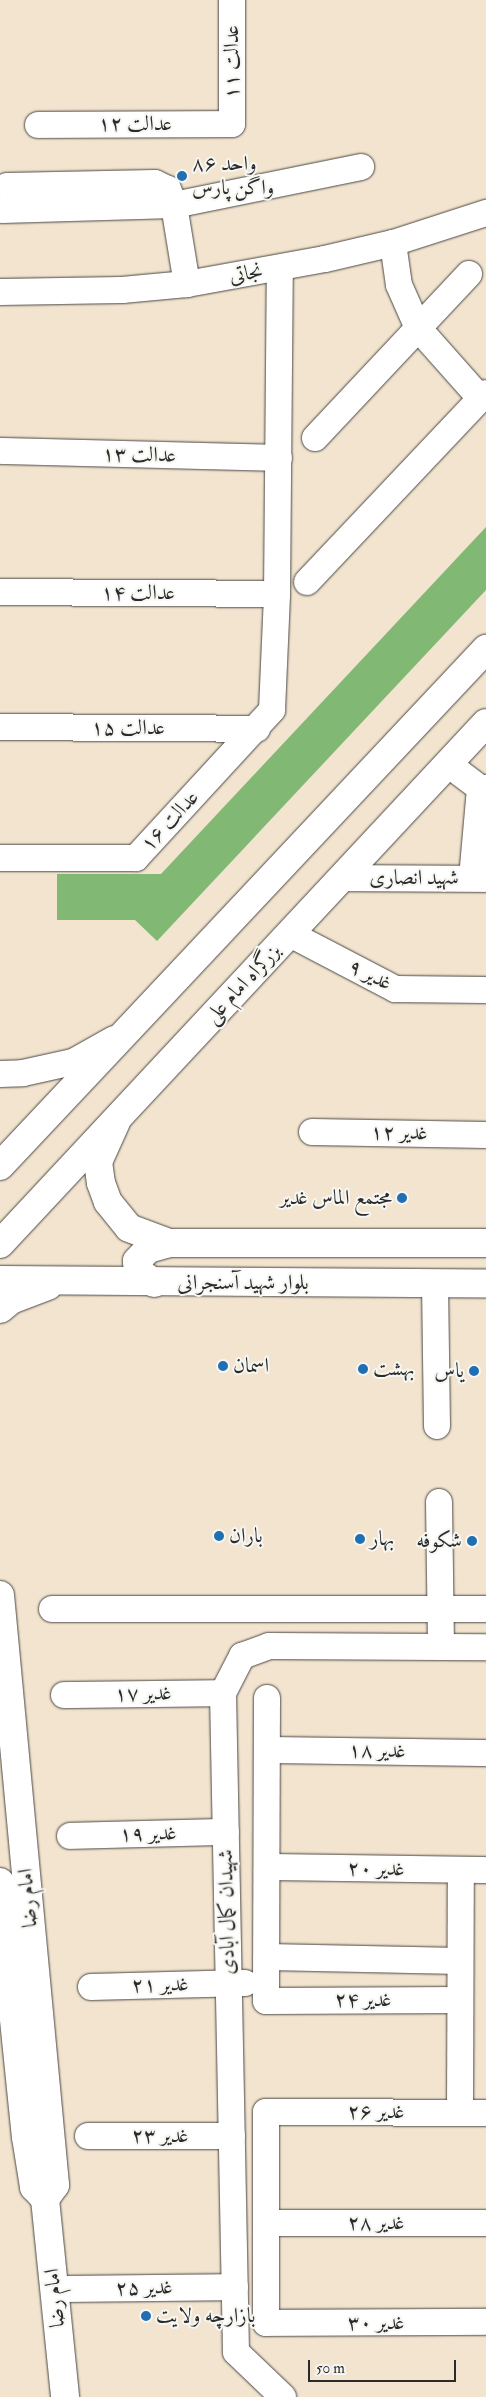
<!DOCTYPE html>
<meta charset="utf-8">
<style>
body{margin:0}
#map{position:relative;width:486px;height:2397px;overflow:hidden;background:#f3e4cf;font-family:"IM FELL Double Pica",Amiri,serif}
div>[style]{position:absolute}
.forest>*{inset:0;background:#81b874}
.roads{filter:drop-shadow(0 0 1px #494744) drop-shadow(0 0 1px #494744)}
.minor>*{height:26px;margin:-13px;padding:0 13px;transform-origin:13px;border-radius:13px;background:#fff}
.major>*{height:28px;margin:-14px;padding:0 14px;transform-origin:14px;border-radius:14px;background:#fff}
.highway>*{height:28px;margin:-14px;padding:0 14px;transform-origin:14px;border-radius:14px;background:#fff}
.dots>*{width:14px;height:14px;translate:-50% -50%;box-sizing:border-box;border:2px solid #f6f6f2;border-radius:50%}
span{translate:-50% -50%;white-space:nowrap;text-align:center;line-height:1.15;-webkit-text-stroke:4px #f6f6f2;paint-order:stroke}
.street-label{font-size:21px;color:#2b2b2b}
.poi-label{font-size:21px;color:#2b2b2b}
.left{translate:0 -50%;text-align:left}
.right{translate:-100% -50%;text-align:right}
.scale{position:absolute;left:308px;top:2360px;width:148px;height:22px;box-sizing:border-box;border:2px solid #2b2b2b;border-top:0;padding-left:6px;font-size:15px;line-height:18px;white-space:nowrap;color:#2b2b2b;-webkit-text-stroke:4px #f6f6f2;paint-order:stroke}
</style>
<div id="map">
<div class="forest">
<div style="clip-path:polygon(486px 527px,486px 590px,157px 941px,135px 920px,57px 920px,57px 874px,161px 874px)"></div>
</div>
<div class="roads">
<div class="minor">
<div style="left:38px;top:125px;width:194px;rotate:-0.3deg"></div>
<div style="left:232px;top:124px;width:124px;rotate:-90deg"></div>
<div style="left:7px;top:186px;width:148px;rotate:-1.2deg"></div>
<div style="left:155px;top:183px;width:14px;rotate:25deg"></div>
<div style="left:168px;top:189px;width:17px;rotate:69deg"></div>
<div style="left:174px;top:205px;width:80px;rotate:80.7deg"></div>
<div style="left:2px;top:210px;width:172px;rotate:-1.7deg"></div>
<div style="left:174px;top:205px;width:191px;rotate:-11.5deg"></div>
<div style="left:393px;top:243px;width:42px;rotate:81.9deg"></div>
<div style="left:399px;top:285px;width:47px;rotate:66.2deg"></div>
<div style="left:418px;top:328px;width:95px;rotate:48.4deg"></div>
<div style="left:0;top:292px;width:122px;rotate:-0.9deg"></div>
<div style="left:122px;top:290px;width:65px;rotate:-5.3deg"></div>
<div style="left:187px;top:284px;width:140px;rotate:-10.3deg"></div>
<div style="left:325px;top:259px;width:70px;rotate:-13.2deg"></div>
<div style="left:393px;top:243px;width:98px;rotate:-17.9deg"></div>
<div style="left:315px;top:438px;width:225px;rotate:-46.8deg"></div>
<div style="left:0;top:451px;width:279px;rotate:1.4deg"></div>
<div style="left:307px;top:582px;width:260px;rotate:-46.6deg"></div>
<div style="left:0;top:592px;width:277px;rotate:0.4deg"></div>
<div style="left:0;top:727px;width:257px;rotate:0.4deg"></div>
<div style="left:448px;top:764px;width:40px;rotate:37deg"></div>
<div style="left:480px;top:788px;width:6px"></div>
<div style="left:0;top:858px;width:136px"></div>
<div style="left:136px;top:858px;width:201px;rotate:-47.4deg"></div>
<div style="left:272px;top:710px;width:116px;rotate:-87.5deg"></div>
<div style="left:277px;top:594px;width:326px;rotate:-89.5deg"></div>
<div style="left:342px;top:878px;width:144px;rotate:0.4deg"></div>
<div style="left:472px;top:878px;width:90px;rotate:-84.9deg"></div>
<div style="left:290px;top:934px;width:119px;rotate:27.6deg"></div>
<div style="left:395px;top:989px;width:91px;rotate:0.6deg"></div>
<div style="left:0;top:1074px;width:23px;rotate:-2deg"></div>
<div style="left:23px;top:1073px;width:51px;rotate:-12.4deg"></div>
<div style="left:73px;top:1062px;width:47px;rotate:-29.3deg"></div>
<div style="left:312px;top:1132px;width:174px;rotate:1deg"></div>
<div style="left:435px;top:1283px;width:143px;rotate:89.2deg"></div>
<div style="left:439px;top:1502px;width:145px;rotate:89.2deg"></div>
<div style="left:52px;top:1609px;width:434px"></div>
<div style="left:64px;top:1695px;width:159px;rotate:-0.7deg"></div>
<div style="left:267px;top:1698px;width:303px;rotate:90.2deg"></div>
<div style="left:266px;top:2001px;width:194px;rotate:-0.3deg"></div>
<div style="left:267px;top:1750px;width:219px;rotate:0.8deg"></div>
<div style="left:70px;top:1836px;width:156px;rotate:-1.5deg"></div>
<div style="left:267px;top:1867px;width:219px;rotate:0.8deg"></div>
<div style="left:267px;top:1957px;width:193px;rotate:1.2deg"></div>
<div style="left:91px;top:1987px;width:154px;rotate:-1.5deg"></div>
<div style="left:460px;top:2113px;width:243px;rotate:-89.8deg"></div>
<div style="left:486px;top:2113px;width:220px;rotate:-179.7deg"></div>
<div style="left:266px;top:2112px;width:211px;rotate:90deg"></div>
<div style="left:266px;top:2323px;width:220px;rotate:-0.3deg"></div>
<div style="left:88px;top:2136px;width:144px"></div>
<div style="left:266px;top:2223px;width:220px"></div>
<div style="left:54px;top:2289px;width:181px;rotate:-0.6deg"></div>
<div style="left:283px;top:2397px;width:65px;rotate:-136.2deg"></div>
<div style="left:236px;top:2352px;width:659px;rotate:-91.13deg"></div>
<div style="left:223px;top:1693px;width:42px;rotate:-62.8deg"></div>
<div style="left:242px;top:1656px;width:29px;rotate:-20deg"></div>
<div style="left:269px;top:1646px;width:217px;rotate:0.3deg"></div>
</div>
<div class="major">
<div style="left:116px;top:1122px;width:44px;rotate:114.2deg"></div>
<div style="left:98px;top:1162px;width:21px;rotate:82deg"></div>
<div style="left:101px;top:1183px;width:20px;rotate:70deg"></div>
<div style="left:108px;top:1202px;width:33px;rotate:51deg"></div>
<div style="left:129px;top:1228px;width:43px;rotate:20.6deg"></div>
<div style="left:169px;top:1243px;width:317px"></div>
<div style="left:0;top:1280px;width:486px;rotate:0.4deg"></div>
<div style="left:154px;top:1283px;width:20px;rotate:-143deg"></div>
<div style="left:138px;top:1271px;width:10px;rotate:-96deg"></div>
<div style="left:137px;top:1261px;width:16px;rotate:-47deg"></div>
<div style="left:148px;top:1249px;width:22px;rotate:-16deg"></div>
<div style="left:0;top:1309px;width:14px;rotate:-39deg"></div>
<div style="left:11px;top:1300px;width:40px;rotate:-21deg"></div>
<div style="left:0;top:1595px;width:593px;rotate:84.67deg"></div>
<div style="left:55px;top:2185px;width:17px;rotate:126deg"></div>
<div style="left:0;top:1882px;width:256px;rotate:84.2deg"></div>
<div style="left:26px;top:2137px;width:51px;rotate:80.9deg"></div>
<div style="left:34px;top:2187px;width:16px;rotate:47deg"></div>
<div style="left:45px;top:2199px;width:199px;rotate:84.2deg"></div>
</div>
<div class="highway">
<div style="left:0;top:1166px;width:710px;rotate:-46.77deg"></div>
<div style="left:0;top:1244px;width:712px;rotate:-46.99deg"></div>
</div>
</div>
<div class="dots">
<div style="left:182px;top:176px;background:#1f6fb2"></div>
<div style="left:402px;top:1198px;background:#1f6fb2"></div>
<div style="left:223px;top:1366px;background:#1f6fb2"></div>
<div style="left:363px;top:1369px;background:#1f6fb2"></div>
<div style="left:474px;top:1371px;background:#1f6fb2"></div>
<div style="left:219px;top:1536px;background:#1f6fb2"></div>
<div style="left:360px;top:1539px;background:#1f6fb2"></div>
<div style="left:472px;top:1541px;background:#1f6fb2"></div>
<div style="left:146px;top:2316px;background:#1f6fb2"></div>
</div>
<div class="street-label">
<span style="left:232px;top:62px;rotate:-90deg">عدالت ۱۱</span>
<span style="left:135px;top:124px">عدالت ۱۲</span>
<span style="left:246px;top:274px;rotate:-10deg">نجاتی</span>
<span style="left:139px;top:455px;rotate:1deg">عدالت ۱۳</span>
<span style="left:138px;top:593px">عدالت ۱۴</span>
<span style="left:128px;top:728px">عدالت ۱۵</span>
<span style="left:170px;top:821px;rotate:-47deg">عدالت ۱۶</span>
<span style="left:414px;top:878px">شهید انصاری</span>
<span style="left:370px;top:975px;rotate:26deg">غدیر ۹</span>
<span style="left:243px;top:984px;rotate:-47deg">بزرگراه امام علی</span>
<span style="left:399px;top:1133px;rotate:1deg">غدیر ۱۲</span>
<span style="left:243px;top:1283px">بلوار شهید آسنجرانی</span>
<span style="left:143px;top:1694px;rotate:-1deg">غدیر ۱۷</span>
<span style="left:377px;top:1751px;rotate:1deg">غدیر ۱۸</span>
<span style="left:148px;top:1834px;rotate:-1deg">غدیر ۱۹</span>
<span style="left:376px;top:1869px;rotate:1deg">غدیر ۲۰</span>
<span style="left:28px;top:1898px;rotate:-95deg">امام رضا</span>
<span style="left:227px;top:1912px;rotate:-91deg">شهیدان کمال آبادی</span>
<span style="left:160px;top:1985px;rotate:-1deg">غدیر ۲۱</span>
<span style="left:363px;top:2000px">غدیر ۲۴</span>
<span style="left:376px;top:2112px">غدیر ۲۶</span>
<span style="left:160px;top:2136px">غدیر ۲۳</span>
<span style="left:376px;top:2223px">غدیر ۲۸</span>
<span style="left:144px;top:2288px;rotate:-1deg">غدیر ۲۵</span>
<span style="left:55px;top:2298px;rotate:-96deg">امام رضا</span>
<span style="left:376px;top:2323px">غدیر ۳۰</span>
</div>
<div class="poi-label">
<span class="left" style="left:192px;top:176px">۸۶ واحد<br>واگن پارس</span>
<span class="right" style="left:392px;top:1198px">مجتمع الماس غدیر</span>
<span class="left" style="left:233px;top:1366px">اسمان</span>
<span class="left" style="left:373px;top:1369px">بهشت</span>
<span class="right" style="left:464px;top:1371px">یاس</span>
<span class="left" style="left:229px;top:1536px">باران</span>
<span class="left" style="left:370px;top:1539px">بهار</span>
<span class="right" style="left:462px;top:1541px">شکوفه</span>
<span class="left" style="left:156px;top:2316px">بازارچه ولایت</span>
</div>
<div class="scale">50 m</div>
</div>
